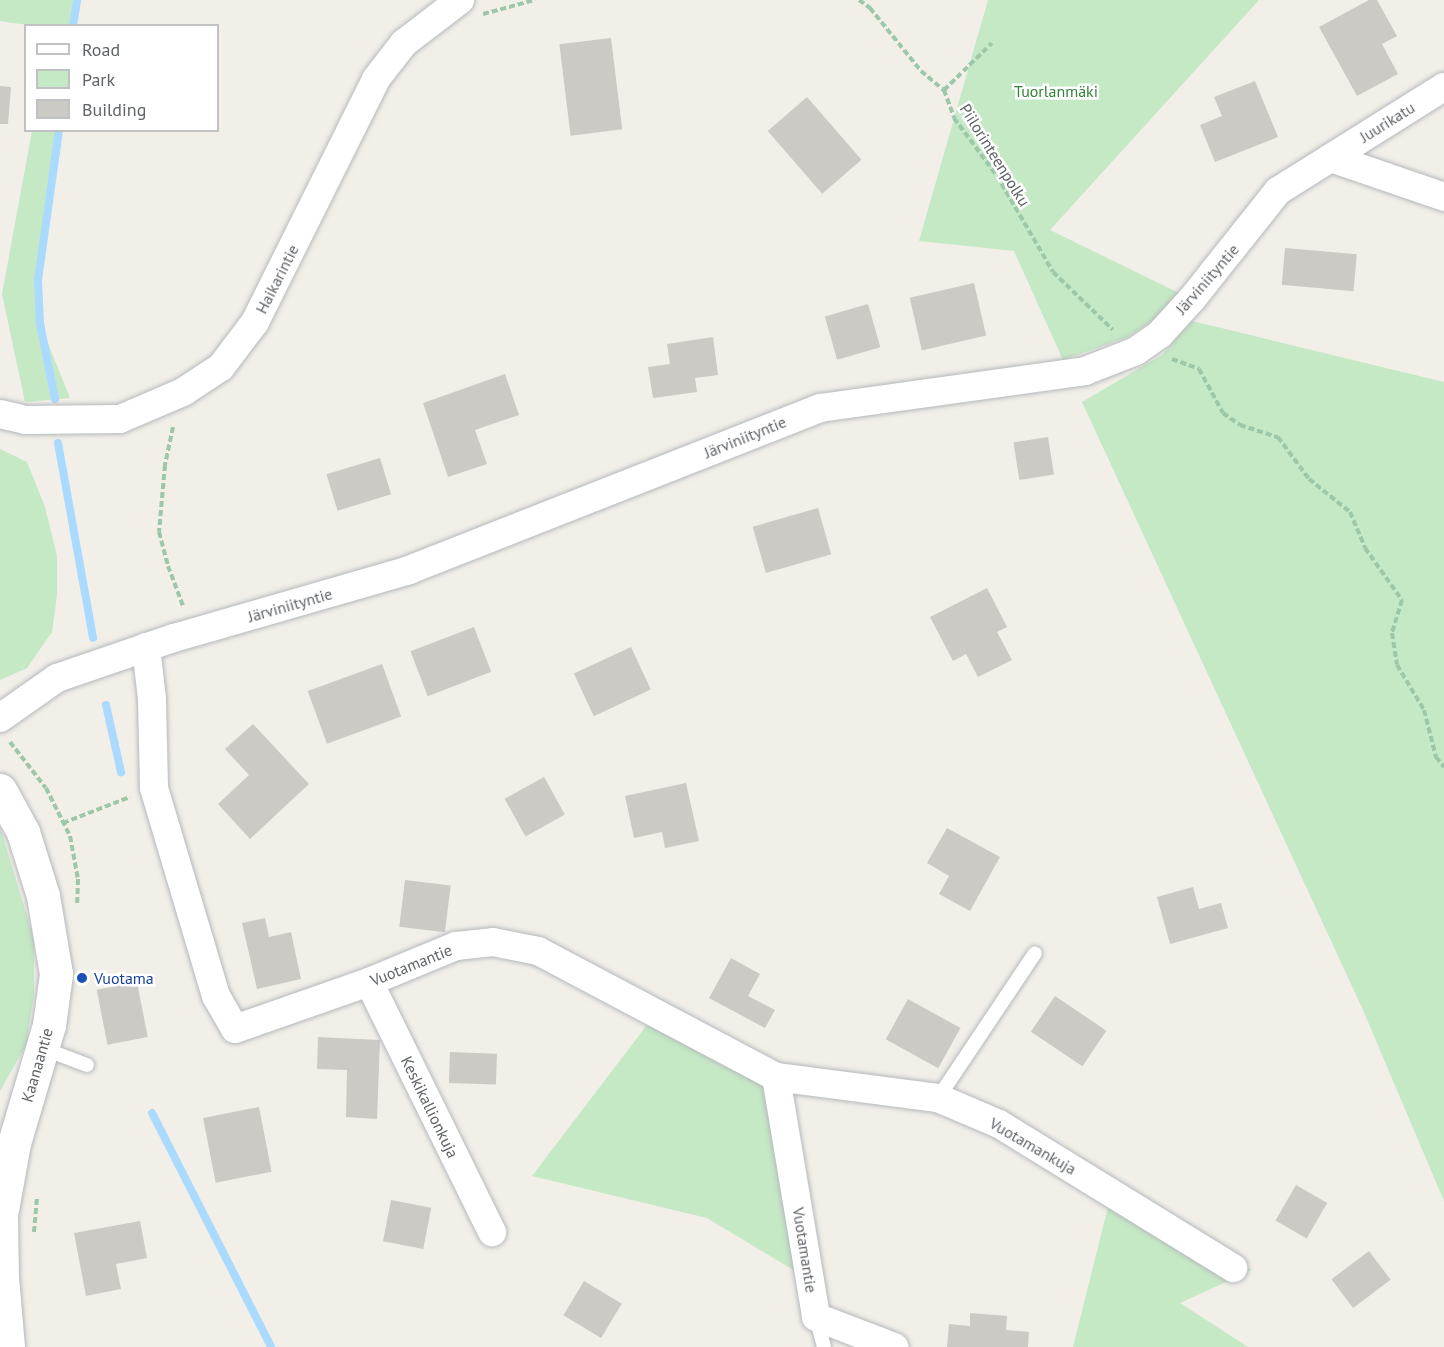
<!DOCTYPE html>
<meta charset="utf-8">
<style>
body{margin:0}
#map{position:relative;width:1444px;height:1347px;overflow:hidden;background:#f1efe8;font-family:"PT Sans",sans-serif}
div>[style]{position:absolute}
.green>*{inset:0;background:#c5e8c5}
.stream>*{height:8px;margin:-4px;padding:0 4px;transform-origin:4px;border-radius:4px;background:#aadaff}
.building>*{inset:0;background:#cccac5;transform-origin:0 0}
.path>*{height:4px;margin-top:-2px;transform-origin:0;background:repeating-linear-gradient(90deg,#9cc7a9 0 6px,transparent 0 9px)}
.roads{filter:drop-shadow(0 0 2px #b5b8bc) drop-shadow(0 0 2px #b5b8bc)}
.lane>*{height:14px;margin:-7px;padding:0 7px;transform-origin:7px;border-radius:7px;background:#fff}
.street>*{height:28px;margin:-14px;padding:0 14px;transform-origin:14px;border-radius:14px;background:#fff}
.secondary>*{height:33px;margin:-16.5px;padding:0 16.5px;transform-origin:16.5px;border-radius:16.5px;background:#fff}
.dots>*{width:16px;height:16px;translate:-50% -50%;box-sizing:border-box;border:3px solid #fff;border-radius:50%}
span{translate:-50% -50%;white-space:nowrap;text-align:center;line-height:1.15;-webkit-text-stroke:5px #fff;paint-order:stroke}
.park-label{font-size:16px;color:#348238}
.street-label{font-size:16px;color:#5f6368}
.transit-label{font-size:16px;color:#164399}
.left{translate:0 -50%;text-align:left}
.legend{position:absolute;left:24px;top:24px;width:195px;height:108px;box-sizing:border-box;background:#fff;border:2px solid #bfc1c3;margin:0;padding:8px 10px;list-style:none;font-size:18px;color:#5f6368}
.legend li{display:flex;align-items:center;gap:12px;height:30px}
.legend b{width:30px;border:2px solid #bfc1c3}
</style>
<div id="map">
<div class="green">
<div style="clip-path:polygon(0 0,77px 0,73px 25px,35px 26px,0 21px)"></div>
<div style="clip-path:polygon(988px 0,1259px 0,1050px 230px,1183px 295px,1155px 319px,1128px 337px,1063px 360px,1014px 251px,919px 241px)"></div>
<div style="clip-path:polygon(32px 131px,59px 131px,38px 280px,40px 324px,70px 398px,25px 402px,2px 294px)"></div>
<div style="clip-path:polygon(1192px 321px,1444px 382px,1444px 1201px,1363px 1010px,1082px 402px,1162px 355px)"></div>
<div style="clip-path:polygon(0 449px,27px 462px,45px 507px,57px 556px,57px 595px,52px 632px,27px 668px,0 680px)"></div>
<div style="clip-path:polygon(0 827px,34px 939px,34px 995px,26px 1045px,0 1091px)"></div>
<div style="clip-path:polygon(650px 1021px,764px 1075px,820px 1286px,707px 1218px,532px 1176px)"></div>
<div style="clip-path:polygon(1108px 1207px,1252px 1270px,1180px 1303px,1248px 1347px,1073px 1347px)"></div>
</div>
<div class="stream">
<div style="left:73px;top:26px;width:26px;rotate:-81deg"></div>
<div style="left:55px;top:399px;width:77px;rotate:-101.2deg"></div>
<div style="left:40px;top:323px;width:43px;rotate:-92.7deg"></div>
<div style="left:38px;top:280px;width:151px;rotate:-82deg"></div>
<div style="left:58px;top:443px;width:198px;rotate:79.8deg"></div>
<div style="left:106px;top:705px;width:69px;rotate:77.4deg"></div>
<div style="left:152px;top:1113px;width:263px;rotate:63deg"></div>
</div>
<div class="building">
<div style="clip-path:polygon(1369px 0,1377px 0,1397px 36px,1382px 44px,1398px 74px,1357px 96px,1319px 27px)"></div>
<div style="left:611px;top:38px;width:92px;height:52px;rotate:83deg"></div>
<div style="clip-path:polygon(1255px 81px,1278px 137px,1215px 162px,1200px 125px,1222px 116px,1214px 97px)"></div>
<div style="clip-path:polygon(0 86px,11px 87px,8px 124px,0 124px)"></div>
<div style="left:807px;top:97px;width:83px;height:52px;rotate:49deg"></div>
<div style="left:1285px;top:248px;width:72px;height:37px;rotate:5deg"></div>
<div style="left:974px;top:283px;width:54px;height:66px;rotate:77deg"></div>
<div style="left:868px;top:304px;width:45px;height:45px;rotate:74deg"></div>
<div style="clip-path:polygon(713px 337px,718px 375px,695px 378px,697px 392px,653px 398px,648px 367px,670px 364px,667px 344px)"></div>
<div style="clip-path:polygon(505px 374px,519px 415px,475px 430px,487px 464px,448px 477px,423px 403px)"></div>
<div style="left:1048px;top:437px;width:38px;height:35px;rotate:81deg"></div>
<div style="left:380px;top:458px;width:38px;height:56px;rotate:73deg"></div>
<div style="left:818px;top:508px;width:48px;height:68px;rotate:74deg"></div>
<div style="clip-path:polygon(987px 588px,1007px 627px,997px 632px,1012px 660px,978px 677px,966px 654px,953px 661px,930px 617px)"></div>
<div style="left:474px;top:627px;width:48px;height:68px;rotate:69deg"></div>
<div style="left:631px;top:647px;width:47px;height:63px;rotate:65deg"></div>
<div style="left:382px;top:664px;width:56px;height:79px;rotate:70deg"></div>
<div style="clip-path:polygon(253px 724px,309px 784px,250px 839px,218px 804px,249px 775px,225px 749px)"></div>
<div style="left:544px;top:777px;width:43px;height:45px;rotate:61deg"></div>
<div style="clip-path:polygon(686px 783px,699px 841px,665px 848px,662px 832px,634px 838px,625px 796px)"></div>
<div style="clip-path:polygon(947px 828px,1000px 857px,970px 911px,939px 894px,949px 876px,927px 863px)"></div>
<div style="left:405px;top:880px;width:46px;height:47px;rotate:7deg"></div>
<div style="clip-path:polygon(1193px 887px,1199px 909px,1221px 903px,1228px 928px,1170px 944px,1157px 897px)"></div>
<div style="clip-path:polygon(265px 918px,269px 937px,291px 932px,301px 979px,257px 989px,242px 923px)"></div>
<div style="clip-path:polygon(731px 958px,760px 974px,748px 996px,775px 1010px,765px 1028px,709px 998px)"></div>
<div style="left:137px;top:982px;width:56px;height:41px;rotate:79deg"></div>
<div style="left:1055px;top:996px;width:62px;height:43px;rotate:34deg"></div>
<div style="left:908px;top:999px;width:60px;height:46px;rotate:29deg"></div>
<div style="clip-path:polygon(318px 1037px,380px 1040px,377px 1119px,346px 1117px,347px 1070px,317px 1069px)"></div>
<div style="left:450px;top:1052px;width:47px;height:31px;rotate:2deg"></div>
<div style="left:259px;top:1107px;width:66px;height:57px;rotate:79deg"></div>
<div style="left:1296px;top:1185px;width:36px;height:41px;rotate:30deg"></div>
<div style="left:391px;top:1200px;width:41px;height:42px;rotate:11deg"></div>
<div style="clip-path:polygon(140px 1221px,147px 1258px,116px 1264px,121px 1289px,86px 1296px,74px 1233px)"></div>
<div style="left:1369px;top:1251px;width:36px;height:47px;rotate:53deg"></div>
<div style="left:584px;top:1281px;width:44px;height:40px;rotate:31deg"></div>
<div style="clip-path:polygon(970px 1313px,1007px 1316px,1006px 1330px,1029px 1332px,1028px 1347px,947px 1347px,949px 1324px,970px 1326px)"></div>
</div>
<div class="path">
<div style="left:859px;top:0;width:14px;rotate:36deg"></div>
<div style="left:870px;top:8px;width:81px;rotate:51deg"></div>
<div style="left:921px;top:71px;width:30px;rotate:40deg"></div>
<div style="left:944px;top:90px;width:30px;rotate:70deg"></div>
<div style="left:954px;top:118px;width:72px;rotate:53.4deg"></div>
<div style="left:997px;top:176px;width:111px;rotate:59.7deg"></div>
<div style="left:1053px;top:272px;width:83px;rotate:44deg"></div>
<div style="left:483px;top:14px;width:54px;rotate:-15.1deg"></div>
<div style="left:944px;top:90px;width:67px;rotate:-44.4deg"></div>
<div style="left:1172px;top:359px;width:29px;rotate:20deg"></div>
<div style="left:1199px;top:369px;width:50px;rotate:61.4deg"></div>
<div style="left:1223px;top:413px;width:21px;rotate:35deg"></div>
<div style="left:1240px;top:425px;width:40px;rotate:18deg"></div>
<div style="left:1278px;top:437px;width:52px;rotate:53.6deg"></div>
<div style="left:1309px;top:479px;width:53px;rotate:38.8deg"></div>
<div style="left:1350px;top:512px;width:39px;rotate:67deg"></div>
<div style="left:1365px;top:548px;width:64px;rotate:54.6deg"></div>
<div style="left:1402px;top:600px;width:34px;rotate:107deg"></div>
<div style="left:1392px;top:633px;width:32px;rotate:81deg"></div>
<div style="left:1397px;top:665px;width:52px;rotate:59deg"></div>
<div style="left:1424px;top:710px;width:49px;rotate:75.7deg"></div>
<div style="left:1436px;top:757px;width:13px;rotate:51deg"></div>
<div style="left:173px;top:427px;width:39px;rotate:102deg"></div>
<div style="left:165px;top:465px;width:67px;rotate:95.1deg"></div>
<div style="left:159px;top:532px;width:35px;rotate:75deg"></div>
<div style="left:168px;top:566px;width:43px;rotate:69.4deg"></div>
<div style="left:10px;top:742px;width:58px;rotate:52deg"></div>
<div style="left:46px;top:788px;width:54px;rotate:63.4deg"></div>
<div style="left:70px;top:836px;width:44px;rotate:79.5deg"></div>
<div style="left:78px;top:879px;width:26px;rotate:92deg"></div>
<div style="left:63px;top:823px;width:72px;rotate:-21.2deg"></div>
<div style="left:34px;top:1232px;width:34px;rotate:-85deg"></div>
</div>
<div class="roads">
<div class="lane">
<div style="left:42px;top:1048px;width:48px;rotate:20.7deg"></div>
<div style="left:938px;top:1098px;width:174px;rotate:-56.2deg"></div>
<div style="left:816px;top:1317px;width:31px;rotate:75deg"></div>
</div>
<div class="street">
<div style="left:1331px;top:158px;width:120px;rotate:19deg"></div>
<div style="left:0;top:414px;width:26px;rotate:13deg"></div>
<div style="left:25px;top:420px;width:95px;rotate:-0.6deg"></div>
<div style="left:120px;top:419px;width:69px;rotate:-23.2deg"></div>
<div style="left:183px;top:392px;width:45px;rotate:-33.3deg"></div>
<div style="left:221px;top:367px;width:56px;rotate:-52.9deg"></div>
<div style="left:255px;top:322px;width:271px;rotate:-63.5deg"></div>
<div style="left:376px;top:79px;width:46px;rotate:-52.1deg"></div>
<div style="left:404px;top:43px;width:71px;rotate:-37.5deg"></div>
<div style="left:146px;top:647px;width:52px;rotate:83.4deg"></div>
<div style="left:152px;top:699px;width:89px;rotate:88.7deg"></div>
<div style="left:154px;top:788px;width:217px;rotate:73.4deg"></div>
<div style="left:216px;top:996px;width:38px;rotate:60deg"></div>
<div style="left:235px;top:1029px;width:142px;rotate:-19.3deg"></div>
<div style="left:369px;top:982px;width:94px;rotate:-22.5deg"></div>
<div style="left:456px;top:946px;width:37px;rotate:-6deg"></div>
<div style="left:493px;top:942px;width:46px;rotate:11.3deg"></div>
<div style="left:538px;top:951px;width:269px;rotate:27.9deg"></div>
<div style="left:776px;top:1077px;width:163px;rotate:7.4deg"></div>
<div style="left:938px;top:1098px;width:66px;rotate:23.1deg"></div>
<div style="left:999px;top:1124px;width:275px;rotate:31.6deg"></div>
<div style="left:0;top:718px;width:70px;rotate:-35.1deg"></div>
<div style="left:57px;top:678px;width:124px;rotate:-18.9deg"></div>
<div style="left:174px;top:638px;width:245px;rotate:-16.1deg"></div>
<div style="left:409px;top:570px;width:442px;rotate:-21.5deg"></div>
<div style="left:820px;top:408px;width:268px;rotate:-7.9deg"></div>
<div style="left:1085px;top:371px;width:55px;rotate:-21.4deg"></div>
<div style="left:1136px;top:351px;width:29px;rotate:-35deg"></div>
<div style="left:1160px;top:334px;width:47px;rotate:-47.6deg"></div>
<div style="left:1192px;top:299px;width:138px;rotate:-51.5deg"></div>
<div style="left:1278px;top:191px;width:196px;rotate:-32.1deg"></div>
<div style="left:369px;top:982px;width:279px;rotate:63.8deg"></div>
<div style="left:776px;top:1077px;width:243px;rotate:80.5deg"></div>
<div style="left:816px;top:1317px;width:84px;rotate:21deg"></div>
</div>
<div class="secondary">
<div style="left:0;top:790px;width:48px;rotate:61.3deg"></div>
<div style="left:23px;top:832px;width:67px;rotate:72.6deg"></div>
<div style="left:43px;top:896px;width:79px;rotate:80.5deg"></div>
<div style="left:56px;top:974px;width:51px;rotate:97.8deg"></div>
<div style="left:49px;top:1025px;width:123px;rotate:106.5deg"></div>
<div style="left:14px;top:1143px;width:73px;rotate:100.2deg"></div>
<div style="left:1px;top:1215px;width:62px;rotate:89.1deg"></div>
<div style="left:2px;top:1277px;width:70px;rotate:85.1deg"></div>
</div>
</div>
<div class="dots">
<div style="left:82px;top:978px;background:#1a4fb4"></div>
</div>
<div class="park-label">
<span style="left:1056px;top:91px">Tuorlanmäki</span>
</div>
<div class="street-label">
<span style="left:1387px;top:122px;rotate:-32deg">Juurikatu</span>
<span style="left:995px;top:155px;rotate:58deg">Piilorinteenpolku</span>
<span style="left:277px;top:279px;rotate:-63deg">Haikarintie</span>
<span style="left:1207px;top:279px;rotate:-49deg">Järviniityntie</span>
<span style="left:745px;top:437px;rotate:-22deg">Järviniityntie</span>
<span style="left:290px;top:605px;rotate:-16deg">Järviniityntie</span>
<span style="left:411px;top:965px;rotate:-22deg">Vuotamantie</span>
<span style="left:37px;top:1065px;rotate:-74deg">Kaanaantie</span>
<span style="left:430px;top:1107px;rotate:64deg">Keskikallionkuja</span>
<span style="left:1033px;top:1146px;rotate:30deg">Vuotamankuja</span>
<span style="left:805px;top:1250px;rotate:81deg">Vuotamantie</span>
</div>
<div class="transit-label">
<span class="left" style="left:94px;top:978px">Vuotama</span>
</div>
<ul class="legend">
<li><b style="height:8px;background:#fff"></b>Road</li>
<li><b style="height:16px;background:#c5e8c5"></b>Park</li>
<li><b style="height:16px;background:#cccac5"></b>Building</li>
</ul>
</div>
